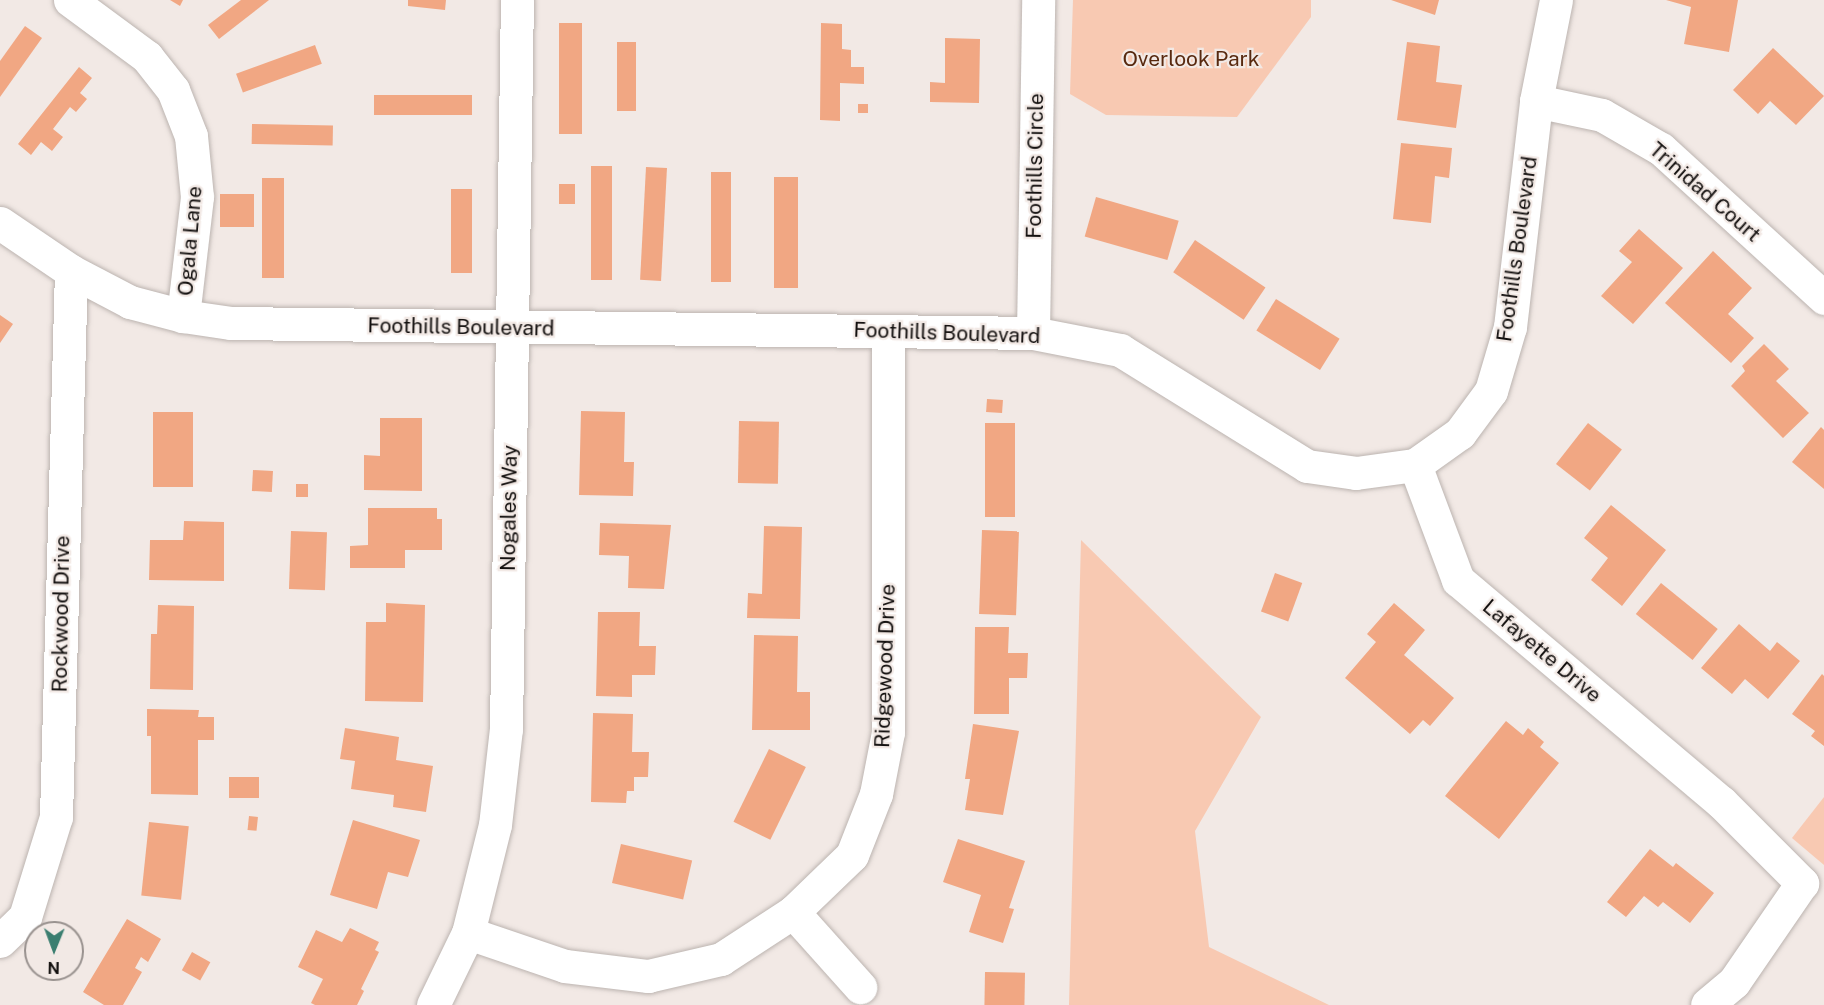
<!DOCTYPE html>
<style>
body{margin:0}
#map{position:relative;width:1824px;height:1005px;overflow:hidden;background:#f2e9e5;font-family:"Public Sans",sans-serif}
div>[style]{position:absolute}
.green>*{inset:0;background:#f8c9b2}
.building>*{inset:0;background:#f1a783;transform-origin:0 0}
.roads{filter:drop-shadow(0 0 2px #bcb4b0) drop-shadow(0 0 2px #bcb4b0)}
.minor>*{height:33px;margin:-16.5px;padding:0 16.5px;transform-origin:16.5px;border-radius:16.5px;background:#fff}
span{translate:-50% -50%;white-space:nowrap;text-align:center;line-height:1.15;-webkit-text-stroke:4.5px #f2e9e5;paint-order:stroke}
.park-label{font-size:21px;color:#58290f}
.street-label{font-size:21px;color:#13100f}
.north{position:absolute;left:24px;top:921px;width:60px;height:60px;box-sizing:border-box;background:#f2e9e5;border:2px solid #99928f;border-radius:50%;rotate:181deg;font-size:16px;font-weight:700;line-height:24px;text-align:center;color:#13100f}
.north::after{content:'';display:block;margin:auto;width:21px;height:27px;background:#3b7e70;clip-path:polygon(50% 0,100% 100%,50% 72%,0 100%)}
</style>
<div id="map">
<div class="green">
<div style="clip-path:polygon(1073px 0,1311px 0,1311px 17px,1237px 117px,1106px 115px,1070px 94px)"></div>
<div style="clip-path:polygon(1081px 540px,1261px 717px,1195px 831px,1209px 947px,1329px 1005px,1069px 1005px)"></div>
<div style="clip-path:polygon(1824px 797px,1824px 865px,1792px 838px)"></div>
</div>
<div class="building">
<div style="clip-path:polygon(170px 0,183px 0,180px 6px)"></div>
<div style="clip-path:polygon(241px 0,269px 0,219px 39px,208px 25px)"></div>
<div style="clip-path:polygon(408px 0,446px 0,445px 10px,408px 6px)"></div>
<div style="clip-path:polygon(1391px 0,1439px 0,1435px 15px)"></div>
<div style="clip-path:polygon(1666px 0,1738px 0,1729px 52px,1684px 44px,1691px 7px)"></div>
<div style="left:559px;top:23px;width:23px;height:111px"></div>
<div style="clip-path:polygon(821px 23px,842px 24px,842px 49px,851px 50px,851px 67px,864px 67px,864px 84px,840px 83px,840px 121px,820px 120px)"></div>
<div style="clip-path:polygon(25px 26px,42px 38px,0 97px,0 61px)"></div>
<div style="clip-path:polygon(945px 38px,980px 39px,979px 103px,930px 102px,930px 82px,945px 83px)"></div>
<div style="left:617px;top:42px;width:19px;height:69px"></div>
<div style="clip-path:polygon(1407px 42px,1440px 46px,1436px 82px,1462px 85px,1456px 128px,1397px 120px)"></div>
<div style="left:315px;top:45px;width:20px;height:84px;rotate:70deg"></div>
<div style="clip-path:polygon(1773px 48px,1824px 96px,1796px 125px,1770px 101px,1758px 114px,1733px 90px)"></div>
<div style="clip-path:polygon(79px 67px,92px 78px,80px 93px,87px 99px,76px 112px,70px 107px,53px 129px,63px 137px,52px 151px,41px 142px,31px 155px,18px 144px)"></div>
<div style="left:374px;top:95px;width:98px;height:20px"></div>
<div style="left:858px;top:104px;width:10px;height:9px"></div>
<div style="left:252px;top:124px;width:81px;height:20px;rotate:1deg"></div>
<div style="clip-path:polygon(1401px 143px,1452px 148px,1449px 178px,1435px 176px,1431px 223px,1393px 219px)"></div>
<div style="left:591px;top:166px;width:21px;height:114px"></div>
<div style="left:646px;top:167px;width:21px;height:113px;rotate:3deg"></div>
<div style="left:711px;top:172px;width:20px;height:110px"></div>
<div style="left:774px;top:177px;width:24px;height:111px"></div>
<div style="left:262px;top:178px;width:22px;height:100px"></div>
<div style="left:559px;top:184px;width:16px;height:20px"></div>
<div style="left:451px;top:189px;width:21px;height:84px"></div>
<div style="left:220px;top:194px;width:34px;height:33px"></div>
<div style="left:1096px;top:197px;width:86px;height:41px;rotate:16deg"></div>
<div style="clip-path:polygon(1639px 229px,1683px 268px,1633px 324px,1601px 296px,1632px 262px,1619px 251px)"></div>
<div style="left:1195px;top:240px;width:85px;height:39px;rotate:34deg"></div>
<div style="clip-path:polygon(1713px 251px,1752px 288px,1728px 314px,1754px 338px,1731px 363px,1665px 303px)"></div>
<div style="left:1276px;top:299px;width:75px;height:37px;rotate:32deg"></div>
<div style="clip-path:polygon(0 315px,13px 324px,0 343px)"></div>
<div style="clip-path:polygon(1764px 344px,1789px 369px,1776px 381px,1809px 413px,1783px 438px,1731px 386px,1745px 371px,1742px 366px)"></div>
<div style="left:987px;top:399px;width:16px;height:13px;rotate:4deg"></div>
<div style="clip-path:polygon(581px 411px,625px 412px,624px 462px,634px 462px,633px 496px,579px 495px)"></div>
<div style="left:153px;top:412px;width:40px;height:75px"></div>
<div style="clip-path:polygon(380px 418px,422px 418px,422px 491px,364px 490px,364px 455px,380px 456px)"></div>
<div style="left:739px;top:421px;width:40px;height:62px;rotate:1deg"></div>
<div style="left:985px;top:423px;width:30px;height:94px"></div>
<div style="left:1588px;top:423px;width:43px;height:52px;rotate:38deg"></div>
<div style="clip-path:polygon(1821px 427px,1824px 430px,1824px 489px,1792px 462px)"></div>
<div style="left:253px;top:470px;width:20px;height:21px;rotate:3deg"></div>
<div style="left:296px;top:484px;width:12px;height:13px"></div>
<div style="clip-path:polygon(1611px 505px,1666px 550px,1622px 606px,1591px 580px,1608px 558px,1584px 538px)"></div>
<div style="clip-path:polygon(368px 508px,437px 508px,437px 519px,442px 519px,442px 550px,405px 550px,405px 568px,350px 568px,350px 546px,368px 545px)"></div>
<div style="clip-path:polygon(184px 521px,224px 522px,224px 581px,149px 580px,150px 540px,183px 540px)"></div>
<div style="clip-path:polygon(600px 523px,671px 525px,664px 589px,628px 588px,629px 556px,599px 555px)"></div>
<div style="clip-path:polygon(764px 526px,802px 527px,800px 619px,747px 618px,748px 593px,762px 594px)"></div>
<div style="left:982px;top:530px;width:37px;height:84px;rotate:2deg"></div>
<div style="left:291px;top:531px;width:36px;height:58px;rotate:2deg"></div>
<div style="left:1275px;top:573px;width:29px;height:41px;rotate:20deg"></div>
<div style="left:1661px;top:583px;width:73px;height:40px;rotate:39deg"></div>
<div style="clip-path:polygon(386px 603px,425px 605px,423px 702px,365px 701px,366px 622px,386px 622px)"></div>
<div style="clip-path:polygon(1394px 603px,1425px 630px,1404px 655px,1454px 698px,1430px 726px,1423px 720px,1410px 734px,1345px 678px,1376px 642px,1367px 634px)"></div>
<div style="clip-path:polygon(158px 605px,194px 606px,193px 690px,150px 689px,151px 634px,157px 634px)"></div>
<div style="clip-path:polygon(598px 612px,640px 612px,639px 646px,656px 646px,655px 675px,632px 675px,632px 697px,596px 696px)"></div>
<div style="clip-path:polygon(1739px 624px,1770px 651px,1777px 642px,1800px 661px,1768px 699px,1745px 679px,1732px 694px,1701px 668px)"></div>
<div style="clip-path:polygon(975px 627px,1009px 627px,1008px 653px,1028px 653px,1027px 678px,1009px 678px,1009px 714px,974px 714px)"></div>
<div style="clip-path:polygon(754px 635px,798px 636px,797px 692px,810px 692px,810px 730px,752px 730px)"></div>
<div style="clip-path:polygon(1822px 674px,1824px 676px,1824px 746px,1811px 736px,1815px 731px,1792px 714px)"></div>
<div style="clip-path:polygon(147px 709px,199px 710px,198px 717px,214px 717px,214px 740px,198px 740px,198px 795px,151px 794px,151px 736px,147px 736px)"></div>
<div style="clip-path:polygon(593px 713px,633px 714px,632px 752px,649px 752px,648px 777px,634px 777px,634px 791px,627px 791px,626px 803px,591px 802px)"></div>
<div style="clip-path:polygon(1506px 721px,1523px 735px,1528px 728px,1544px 742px,1540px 747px,1559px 763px,1499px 839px,1445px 796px)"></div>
<div style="clip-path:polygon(973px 724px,1019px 731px,1003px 815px,965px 810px,970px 779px,965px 779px)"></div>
<div style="clip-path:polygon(345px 728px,399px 737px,396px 760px,433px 766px,426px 812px,393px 807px,394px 795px,351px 789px,355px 761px,340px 759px)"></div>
<div style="left:769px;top:749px;width:41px;height:81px;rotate:26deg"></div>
<div style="left:229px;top:777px;width:30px;height:21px"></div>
<div style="left:249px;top:816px;width:9px;height:14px;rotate:6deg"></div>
<div style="clip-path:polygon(353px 820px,420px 840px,408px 877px,388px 872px,377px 909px,330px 895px)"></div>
<div style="left:149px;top:822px;width:40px;height:74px;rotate:6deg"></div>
<div style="clip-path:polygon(958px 839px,1025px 861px,1009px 908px,1014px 909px,1003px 943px,969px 932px,981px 895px,943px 882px)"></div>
<div style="left:621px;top:844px;width:73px;height:40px;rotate:13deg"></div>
<div style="clip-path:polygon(1650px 849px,1673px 867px,1676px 863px,1714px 893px,1690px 923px,1663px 902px,1658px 907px,1644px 896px,1626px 917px,1607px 902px)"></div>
<div style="clip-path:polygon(127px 919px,161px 939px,148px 962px,141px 957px,135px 968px,142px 972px,123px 1005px,104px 1005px,83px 992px)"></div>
<div style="clip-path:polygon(350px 928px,379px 942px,375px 950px,379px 952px,361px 989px,364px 991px,357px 1005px,315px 1005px,311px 1003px,323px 979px,298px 967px,316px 930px,342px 942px)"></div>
<div style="left:192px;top:952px;width:21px;height:21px;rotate:29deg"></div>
<div style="left:985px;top:972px;width:40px;height:33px;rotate:1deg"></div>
</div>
<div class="roads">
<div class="minor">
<div style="left:70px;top:0;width:96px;rotate:36.5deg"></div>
<div style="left:147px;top:57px;width:42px;rotate:51.8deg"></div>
<div style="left:173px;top:90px;width:49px;rotate:68.6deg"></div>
<div style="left:191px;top:136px;width:61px;rotate:84.4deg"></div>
<div style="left:197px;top:197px;width:120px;rotate:96.7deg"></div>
<div style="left:1536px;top:101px;width:67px;rotate:12deg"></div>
<div style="left:1602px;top:115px;width:68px;rotate:30deg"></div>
<div style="left:1661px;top:149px;width:221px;rotate:42.4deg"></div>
<div style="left:0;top:223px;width:86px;rotate:34.1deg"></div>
<div style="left:71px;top:271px;width:67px;rotate:27.7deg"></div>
<div style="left:130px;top:302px;width:55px;rotate:14.8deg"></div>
<div style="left:183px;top:316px;width:49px;rotate:8.3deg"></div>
<div style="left:231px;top:323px;width:802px;rotate:0.71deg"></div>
<div style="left:1033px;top:333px;width:89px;rotate:11.1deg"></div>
<div style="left:1120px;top:350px;width:220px;rotate:31.8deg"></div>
<div style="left:1307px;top:466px;width:49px;rotate:8.1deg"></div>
<div style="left:1356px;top:473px;width:60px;rotate:-7.7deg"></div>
<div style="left:1415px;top:465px;width:55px;rotate:-35.4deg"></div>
<div style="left:1460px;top:433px;width:52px;rotate:-53.6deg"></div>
<div style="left:1491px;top:391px;width:67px;rotate:-73.5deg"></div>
<div style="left:1510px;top:327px;width:227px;rotate:-83.4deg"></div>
<div style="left:1536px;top:101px;width:103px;rotate:-78.8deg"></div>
<div style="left:1033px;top:333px;width:333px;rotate:-89.1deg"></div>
<div style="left:1415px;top:465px;width:123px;rotate:69.5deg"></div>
<div style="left:1458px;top:580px;width:344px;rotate:40.2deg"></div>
<div style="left:1721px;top:802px;width:115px;rotate:45deg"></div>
<div style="left:1802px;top:883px;width:120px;rotate:124.5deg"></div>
<div style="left:1734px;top:982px;width:35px;rotate:140deg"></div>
<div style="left:793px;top:912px;width:101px;rotate:48.2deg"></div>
<div style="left:468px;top:933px;width:102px;rotate:18.8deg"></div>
<div style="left:565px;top:966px;width:84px;rotate:6.9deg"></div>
<div style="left:648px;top:976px;width:75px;rotate:-13.1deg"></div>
<div style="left:721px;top:959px;width:86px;rotate:-33.1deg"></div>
<div style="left:793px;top:912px;width:82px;rotate:-44deg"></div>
<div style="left:852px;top:855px;width:66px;rotate:-68.5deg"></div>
<div style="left:876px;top:794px;width:63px;rotate:-79deg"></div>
<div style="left:888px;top:732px;width:401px;rotate:-90deg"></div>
<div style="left:0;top:941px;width:35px;rotate:-44deg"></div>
<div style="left:25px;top:917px;width:105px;rotate:-72.8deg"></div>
<div style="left:56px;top:817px;width:546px;rotate:-88.43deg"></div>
<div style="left:433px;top:1005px;width:80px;rotate:-64.1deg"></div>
<div style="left:468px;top:933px;width:111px;rotate:-76deg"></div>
<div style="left:495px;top:825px;width:97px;rotate:-83.5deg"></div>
<div style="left:506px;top:729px;width:729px;rotate:-89.14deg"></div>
</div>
</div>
<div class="park-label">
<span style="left:1191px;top:59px">Overlook Park</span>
</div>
<div class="street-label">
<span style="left:1035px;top:166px;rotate:-89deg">Foothills Circle</span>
<span style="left:1705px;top:192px;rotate:41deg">Trinidad Court</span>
<span style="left:190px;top:241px;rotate:-85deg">Ogala Lane</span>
<span style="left:1517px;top:249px;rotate:-82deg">Foothills Boulevard</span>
<span style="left:461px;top:327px;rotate:1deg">Foothills Boulevard</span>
<span style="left:947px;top:333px;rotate:2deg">Foothills Boulevard</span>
<span style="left:509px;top:508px;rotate:-89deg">Nogales Way</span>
<span style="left:61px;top:614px;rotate:-89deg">Rockwood Drive</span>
<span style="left:1542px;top:651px;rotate:40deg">Lafayette Drive</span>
<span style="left:885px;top:666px;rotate:-88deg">Ridgewood Drive</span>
</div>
<div class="north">N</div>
</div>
